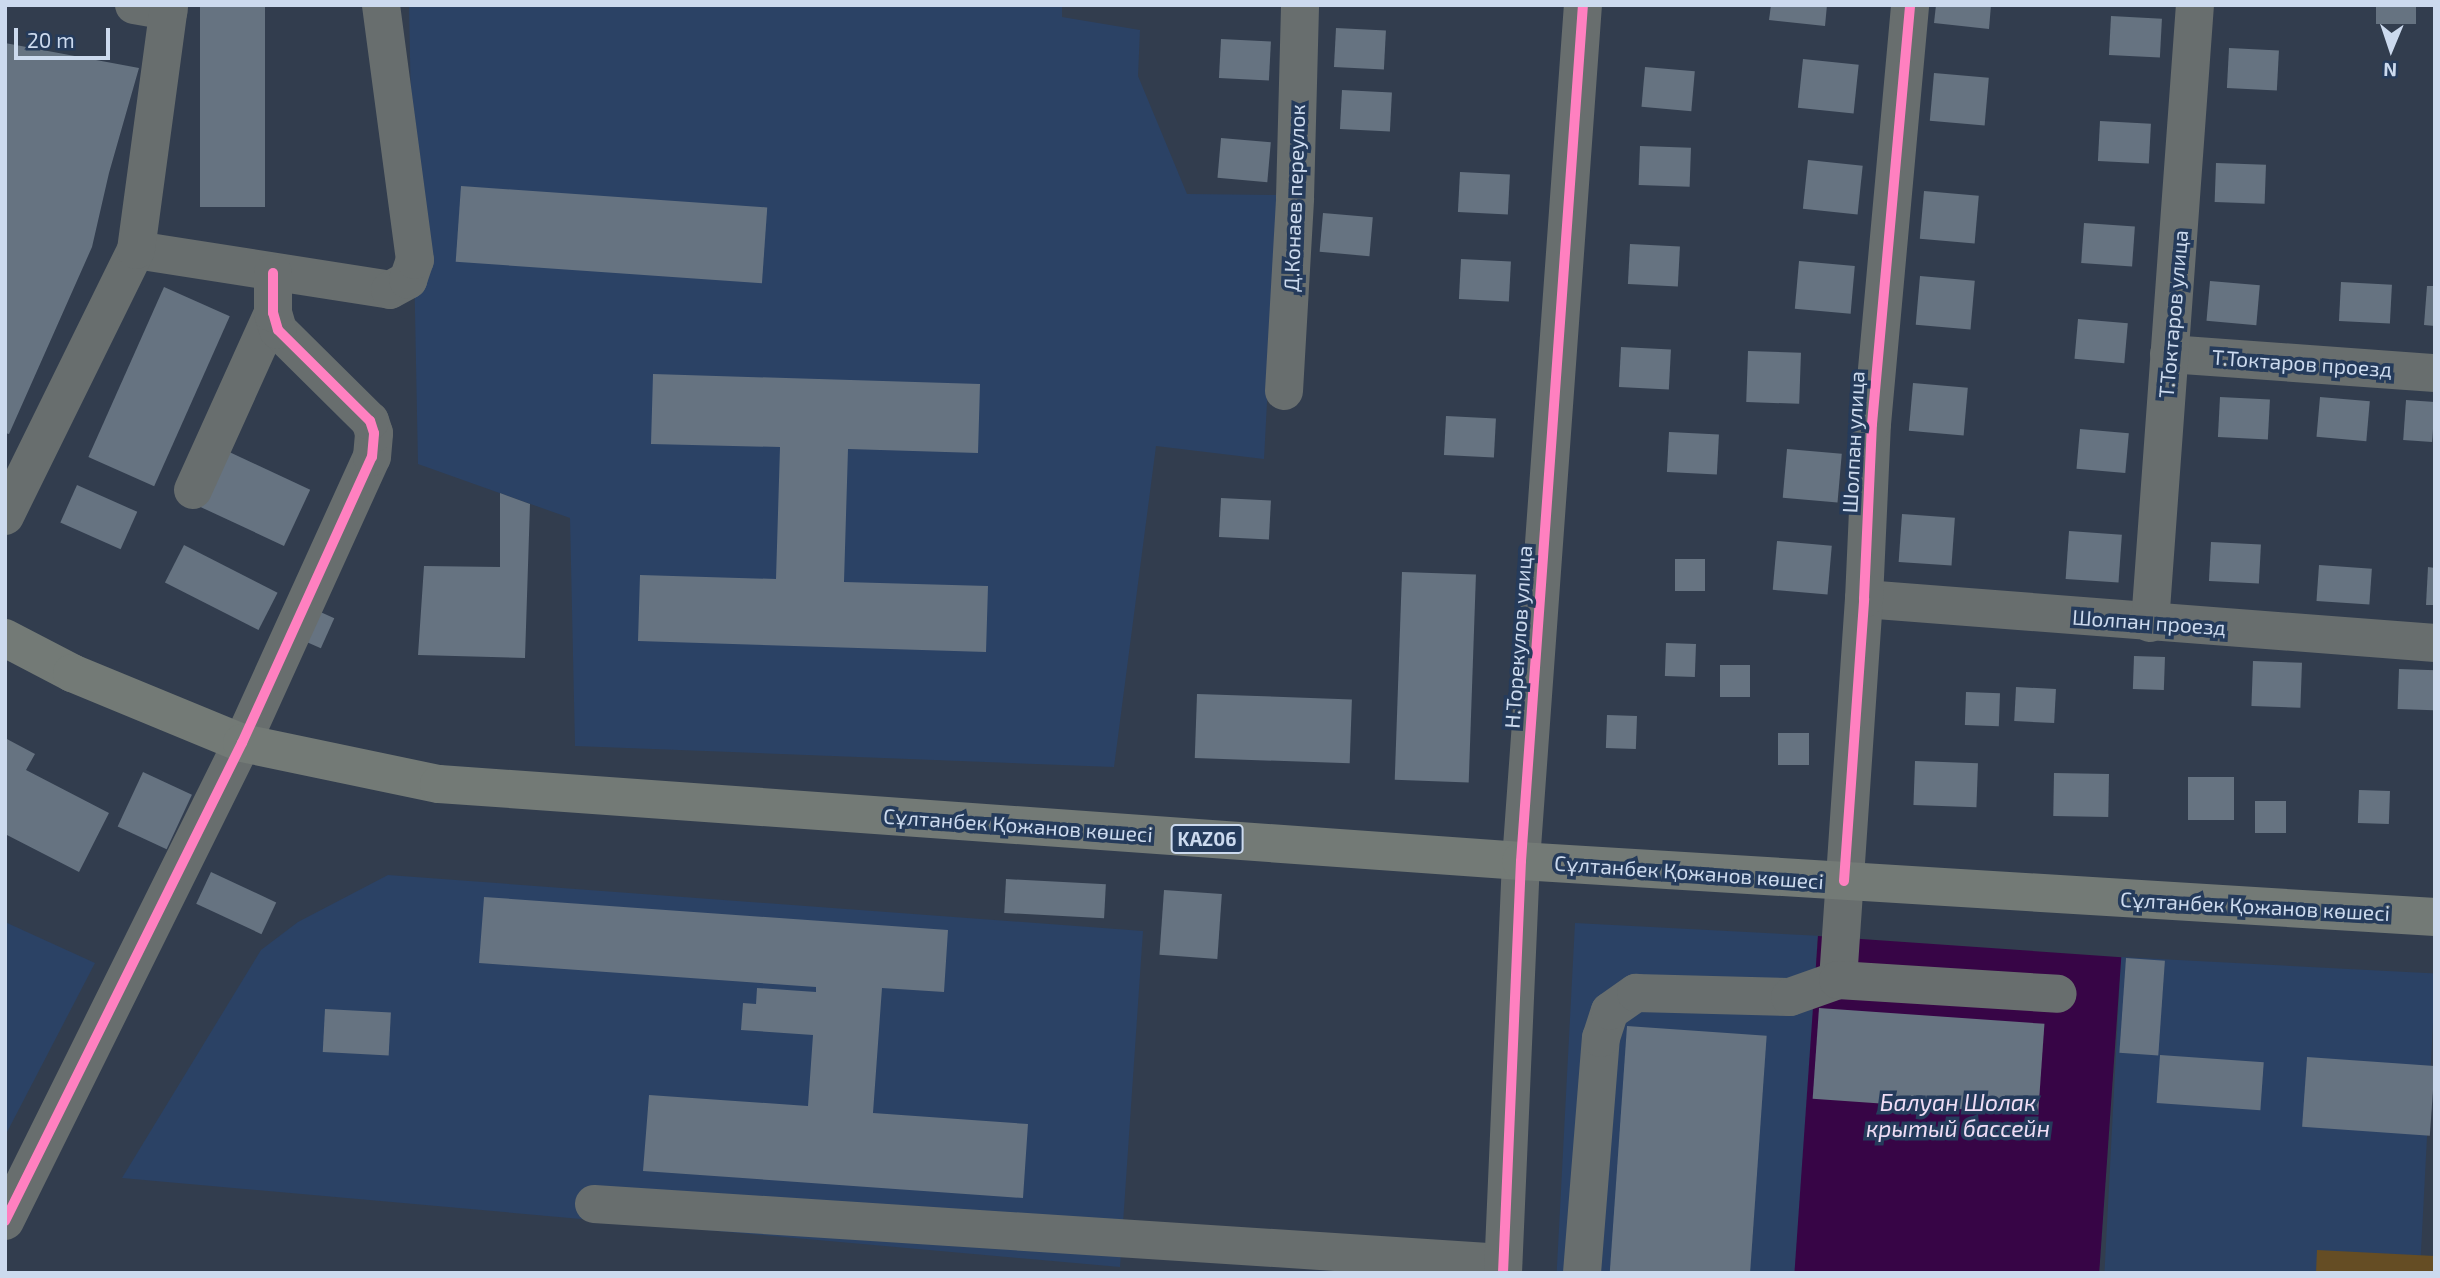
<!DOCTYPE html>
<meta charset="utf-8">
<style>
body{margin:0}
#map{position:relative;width:2440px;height:1278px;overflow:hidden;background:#323d4e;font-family:"Exo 2",sans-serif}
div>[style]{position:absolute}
.built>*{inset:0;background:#2b4265;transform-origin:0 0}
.green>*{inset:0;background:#654d24}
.water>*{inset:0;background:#370546;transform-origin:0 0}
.building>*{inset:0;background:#667381;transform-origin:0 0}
.minor>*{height:38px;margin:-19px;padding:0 19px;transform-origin:19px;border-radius:19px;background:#686e6e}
.major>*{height:38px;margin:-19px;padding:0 19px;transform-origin:19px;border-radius:19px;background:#737a76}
.cycleway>*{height:10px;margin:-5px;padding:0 5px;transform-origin:5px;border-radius:5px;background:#ff80c0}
span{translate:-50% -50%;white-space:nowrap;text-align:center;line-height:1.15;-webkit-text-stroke:7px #253b5b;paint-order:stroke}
.shield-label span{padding:2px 5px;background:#253b5b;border:2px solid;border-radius:5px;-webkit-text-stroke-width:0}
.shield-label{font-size:19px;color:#ccdaee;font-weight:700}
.street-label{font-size:21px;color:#ccdaee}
.water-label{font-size:23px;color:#efddf5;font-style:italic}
.frame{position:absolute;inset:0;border:7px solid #ccdaee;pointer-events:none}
.north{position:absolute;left:2356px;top:14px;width:70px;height:70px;-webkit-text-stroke:5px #253b5b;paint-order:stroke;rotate:182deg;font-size:19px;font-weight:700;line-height:28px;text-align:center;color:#ccdaee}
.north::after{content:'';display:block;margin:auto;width:24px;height:32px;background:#ccdaee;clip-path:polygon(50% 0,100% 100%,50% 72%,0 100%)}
.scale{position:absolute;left:14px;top:28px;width:96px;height:32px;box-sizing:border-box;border:4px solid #ccdaee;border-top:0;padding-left:9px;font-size:21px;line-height:24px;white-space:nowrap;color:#ccdaee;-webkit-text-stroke:5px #253b5b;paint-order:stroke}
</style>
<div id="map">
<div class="built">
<div style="clip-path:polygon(409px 5px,1062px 5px,1062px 17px,1140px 30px,1138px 76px,1187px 194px,1278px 195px,1264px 459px,1156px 446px,1114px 767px,575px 746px,570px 518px,418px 464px)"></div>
<div style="clip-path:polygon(388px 875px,1143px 931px,1120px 1267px,122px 1178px,261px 950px,298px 922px)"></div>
<div style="clip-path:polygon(5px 922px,95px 963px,5px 1136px)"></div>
<div style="left:1575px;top:923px;width:243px;height:351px;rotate:3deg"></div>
<div style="left:2121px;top:957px;width:315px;height:317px;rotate:3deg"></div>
</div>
<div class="green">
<div style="clip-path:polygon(2317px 1250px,2435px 1256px,2435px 1273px,2316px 1273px)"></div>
</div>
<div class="water">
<div style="left:1818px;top:936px;width:304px;height:338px;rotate:4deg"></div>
</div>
<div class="building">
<div style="left:200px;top:5px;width:65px;height:202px"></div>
<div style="clip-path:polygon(1771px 5px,1827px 5px,1825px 26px,1769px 20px)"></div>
<div style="clip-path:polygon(1936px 5px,1991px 5px,1989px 29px,1934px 23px)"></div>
<div style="left:2376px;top:5px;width:40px;height:19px"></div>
<div style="left:2111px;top:16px;width:51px;height:39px;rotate:3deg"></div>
<div style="left:1336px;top:28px;width:50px;height:39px;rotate:3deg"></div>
<div style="left:1221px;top:39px;width:50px;height:39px;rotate:3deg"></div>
<div style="clip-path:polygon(5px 43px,139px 68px,109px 173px,92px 247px,9px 434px,5px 433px)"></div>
<div style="left:2229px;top:48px;width:50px;height:40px;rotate:3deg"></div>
<div style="left:1803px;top:59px;width:56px;height:49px;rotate:6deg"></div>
<div style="left:1645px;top:67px;width:50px;height:40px;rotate:5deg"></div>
<div style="left:1934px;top:73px;width:55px;height:48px;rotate:5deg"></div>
<div style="left:1342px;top:90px;width:50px;height:39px;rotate:3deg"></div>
<div style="left:2100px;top:121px;width:51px;height:40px;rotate:3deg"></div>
<div style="left:1221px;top:138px;width:50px;height:40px;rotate:5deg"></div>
<div style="left:1640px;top:146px;width:51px;height:39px;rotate:2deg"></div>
<div style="left:1808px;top:160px;width:55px;height:49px;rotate:6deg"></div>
<div style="left:2216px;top:163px;width:50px;height:39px;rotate:2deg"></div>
<div style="left:1460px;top:172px;width:50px;height:40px;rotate:3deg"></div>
<div style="left:461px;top:186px;width:307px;height:76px;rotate:4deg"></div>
<div style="left:1924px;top:191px;width:55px;height:48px;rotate:5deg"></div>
<div style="left:1323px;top:213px;width:50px;height:39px;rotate:5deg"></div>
<div style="left:2084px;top:223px;width:51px;height:40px;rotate:4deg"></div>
<div style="left:1630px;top:244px;width:50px;height:40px;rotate:3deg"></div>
<div style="left:1461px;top:259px;width:50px;height:40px;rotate:3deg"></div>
<div style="left:1799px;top:261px;width:56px;height:48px;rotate:5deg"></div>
<div style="left:1920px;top:276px;width:55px;height:49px;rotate:5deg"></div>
<div style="left:2210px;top:281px;width:50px;height:40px;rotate:5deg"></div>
<div style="left:2341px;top:282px;width:51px;height:39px;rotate:3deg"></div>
<div style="clip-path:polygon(2427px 286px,2435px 286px,2435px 326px,2424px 325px)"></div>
<div style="left:164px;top:287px;width:72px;height:186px;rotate:24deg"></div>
<div style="left:2078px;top:319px;width:50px;height:40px;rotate:5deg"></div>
<div style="left:1621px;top:347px;width:50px;height:40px;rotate:3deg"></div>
<div style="left:1748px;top:351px;width:53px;height:51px;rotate:2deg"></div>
<div style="clip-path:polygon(653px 374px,980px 384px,978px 453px,848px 449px,844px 582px,988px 586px,986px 652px,638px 641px,640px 575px,776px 579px,780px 447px,651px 444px)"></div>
<div style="left:1913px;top:383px;width:55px;height:48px;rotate:5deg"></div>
<div style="left:2220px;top:397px;width:50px;height:40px;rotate:3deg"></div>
<div style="left:2320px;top:397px;width:50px;height:40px;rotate:5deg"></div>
<div style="left:2406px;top:400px;width:29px;height:40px;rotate:4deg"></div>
<div style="left:1446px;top:416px;width:50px;height:39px;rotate:3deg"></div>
<div style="left:2080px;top:429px;width:49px;height:40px;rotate:5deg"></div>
<div style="left:1669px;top:432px;width:50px;height:40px;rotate:3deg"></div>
<div style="left:1787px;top:449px;width:55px;height:49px;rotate:5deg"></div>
<div style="left:225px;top:450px;width:94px;height:62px;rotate:25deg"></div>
<div style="left:77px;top:485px;width:66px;height:41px;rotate:24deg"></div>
<div style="clip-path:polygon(500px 493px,530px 504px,525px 658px,418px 655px,424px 566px,500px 567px)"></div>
<div style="left:1221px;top:498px;width:50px;height:39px;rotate:3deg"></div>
<div style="left:1902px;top:514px;width:53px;height:48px;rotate:4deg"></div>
<div style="left:2069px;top:531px;width:53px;height:48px;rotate:4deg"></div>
<div style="left:1777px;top:541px;width:55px;height:49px;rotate:5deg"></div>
<div style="left:2211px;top:542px;width:50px;height:39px;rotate:3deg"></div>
<div style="left:184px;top:545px;width:105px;height:42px;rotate:27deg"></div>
<div style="left:1675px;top:559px;width:30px;height:32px"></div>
<div style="left:2319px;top:565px;width:53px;height:36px;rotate:4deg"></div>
<div style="clip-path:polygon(2428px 567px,2435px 568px,2435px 605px,2426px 605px)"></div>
<div style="left:1402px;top:572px;width:74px;height:208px;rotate:2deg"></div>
<div style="left:316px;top:610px;width:20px;height:33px;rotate:24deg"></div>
<div style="left:1666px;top:643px;width:30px;height:33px;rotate:2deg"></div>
<div style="left:2134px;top:656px;width:31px;height:33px;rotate:2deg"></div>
<div style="left:2253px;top:661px;width:49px;height:45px;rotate:2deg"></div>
<div style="left:1720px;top:665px;width:30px;height:32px"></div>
<div style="left:2399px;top:669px;width:36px;height:40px;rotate:2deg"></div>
<div style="left:2016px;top:687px;width:40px;height:34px;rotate:3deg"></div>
<div style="left:1966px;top:692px;width:34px;height:33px;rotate:2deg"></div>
<div style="left:1197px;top:694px;width:155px;height:64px;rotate:2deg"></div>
<div style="left:1607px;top:715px;width:30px;height:33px;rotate:2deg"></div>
<div style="left:1778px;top:733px;width:31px;height:32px"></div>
<div style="clip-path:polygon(5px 738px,35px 754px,26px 770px,109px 813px,79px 872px,5px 834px)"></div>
<div style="left:1915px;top:761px;width:63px;height:44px;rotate:2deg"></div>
<div style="left:143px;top:772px;width:54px;height:60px;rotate:25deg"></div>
<div style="left:2054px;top:773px;width:55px;height:43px;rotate:1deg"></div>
<div style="left:2188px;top:777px;width:46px;height:43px"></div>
<div style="left:2359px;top:790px;width:31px;height:33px;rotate:2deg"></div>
<div style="left:2255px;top:801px;width:31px;height:32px"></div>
<div style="left:211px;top:872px;width:72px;height:35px;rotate:25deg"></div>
<div style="left:1006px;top:879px;width:100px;height:34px;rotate:3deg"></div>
<div style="left:1164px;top:890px;width:58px;height:65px;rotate:4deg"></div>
<div style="clip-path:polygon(484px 897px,948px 930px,944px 992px,882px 988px,873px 1113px,1028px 1124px,1023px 1198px,643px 1171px,649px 1095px,808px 1106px,813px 1035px,741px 1030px,743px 1003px,756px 1004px,757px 988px,816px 992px,816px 987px,479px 963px)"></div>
<div style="left:2126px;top:958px;width:39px;height:95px;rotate:4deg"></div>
<div style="left:1819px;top:1008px;width:226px;height:91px;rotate:4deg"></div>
<div style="left:325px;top:1009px;width:66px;height:43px;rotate:3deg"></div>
<div style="left:1627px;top:1026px;width:140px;height:247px;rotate:4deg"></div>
<div style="left:2160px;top:1055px;width:104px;height:48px;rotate:4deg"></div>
<div style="left:2307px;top:1057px;width:128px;height:70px;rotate:4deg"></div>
</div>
<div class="minor">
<div style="left:134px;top:5px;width:35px;rotate:10deg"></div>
<div style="left:136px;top:250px;width:257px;rotate:8.9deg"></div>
<div style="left:390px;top:290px;width:21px;rotate:-29deg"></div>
<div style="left:408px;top:280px;width:21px;rotate:-71deg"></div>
<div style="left:415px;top:260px;width:257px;rotate:-97.6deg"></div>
<div style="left:2169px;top:354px;width:267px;rotate:4.1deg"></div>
<div style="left:1284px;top:391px;width:193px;rotate:-86.7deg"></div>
<div style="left:1295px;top:198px;width:193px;rotate:-88.5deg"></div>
<div style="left:193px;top:490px;width:194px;rotate:-65.7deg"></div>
<div style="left:5px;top:516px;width:297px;rotate:-63.8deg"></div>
<div style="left:136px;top:250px;width:247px;rotate:-82.3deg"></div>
<div style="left:1864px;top:599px;width:573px;rotate:4.41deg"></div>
<div style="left:2150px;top:623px;width:620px;rotate:-85.84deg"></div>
<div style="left:1838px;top:980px;width:382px;rotate:-86.1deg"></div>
<div style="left:1864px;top:599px;width:175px;rotate:-87.4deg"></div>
<div style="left:1872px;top:424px;width:421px;rotate:-84.8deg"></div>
<div style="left:594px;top:1204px;width:911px;rotate:3.71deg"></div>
<div style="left:5px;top:1221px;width:534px;rotate:-63.63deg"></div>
<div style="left:242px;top:743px;width:314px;rotate:-65.6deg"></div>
<div style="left:372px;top:457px;width:24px;rotate:-85deg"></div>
<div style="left:374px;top:433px;width:13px;rotate:-108deg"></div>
<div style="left:370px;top:421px;width:129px;rotate:-135.3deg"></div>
<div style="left:278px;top:330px;width:18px;rotate:-106deg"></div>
<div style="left:273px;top:313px;width:40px;rotate:-90deg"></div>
<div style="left:1503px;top:1273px;width:412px;rotate:-87.5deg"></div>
<div style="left:1521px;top:861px;width:858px;rotate:-85.86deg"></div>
<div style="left:1582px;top:1273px;width:236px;rotate:-85.4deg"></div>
<div style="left:1601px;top:1038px;width:28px;rotate:-72deg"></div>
<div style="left:1610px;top:1011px;width:32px;rotate:-35deg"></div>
<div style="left:1636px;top:993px;width:154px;rotate:1.5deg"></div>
<div style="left:1790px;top:997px;width:51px;rotate:-19.5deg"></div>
<div style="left:1838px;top:980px;width:220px;rotate:3.6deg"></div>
</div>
<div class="major">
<div style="left:5px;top:638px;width:76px;rotate:27.6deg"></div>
<div style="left:72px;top:673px;width:184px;rotate:22.4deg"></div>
<div style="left:242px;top:743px;width:201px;rotate:11.8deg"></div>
<div style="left:439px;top:784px;width:1085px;rotate:4.07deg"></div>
<div style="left:1521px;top:861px;width:916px;rotate:3.51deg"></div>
</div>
<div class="cycleway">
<div style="left:1844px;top:881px;width:283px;rotate:-85.9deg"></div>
<div style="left:1864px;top:599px;width:175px;rotate:-87.4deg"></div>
<div style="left:1872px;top:424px;width:421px;rotate:-84.8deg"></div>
<div style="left:5px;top:1221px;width:534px;rotate:-63.63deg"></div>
<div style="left:242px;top:743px;width:314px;rotate:-65.6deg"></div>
<div style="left:372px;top:457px;width:24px;rotate:-85deg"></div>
<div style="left:374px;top:433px;width:13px;rotate:-108deg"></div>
<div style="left:370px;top:421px;width:129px;rotate:-135.3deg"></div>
<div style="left:278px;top:330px;width:18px;rotate:-106deg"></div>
<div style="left:273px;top:313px;width:40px;rotate:-90deg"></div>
<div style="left:1503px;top:1273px;width:412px;rotate:-87.5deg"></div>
<div style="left:1521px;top:861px;width:858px;rotate:-85.86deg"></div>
</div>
<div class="shield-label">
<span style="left:1207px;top:839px">KАZ06</span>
</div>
<div class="street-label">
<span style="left:1294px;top:198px;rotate:-88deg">Д.Конаев переулок</span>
<span style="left:2173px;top:314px;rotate:-85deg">Т.Токтаров улица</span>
<span style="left:2302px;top:363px;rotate:4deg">Т.Токтаров проезд</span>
<span style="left:1853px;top:442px;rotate:-87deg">Шолпан улица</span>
<span style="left:2149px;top:622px;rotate:4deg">Шолпан проезд</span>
<span style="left:1518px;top:637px;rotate:-86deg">Н.Торекулов улица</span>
<span style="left:1018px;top:825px;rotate:4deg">Сұлтанбек Қожанов көшесі</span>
<span style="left:1689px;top:872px;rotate:4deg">Сұлтанбек Қожанов көшесі</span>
<span style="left:2255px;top:906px;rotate:3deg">Сұлтанбек Қожанов көшесі</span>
</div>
<div class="water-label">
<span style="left:1958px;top:1115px">Балуан Шолак<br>крытый бассейн</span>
</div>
<div class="frame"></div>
<div class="north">N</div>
<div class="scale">20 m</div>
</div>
